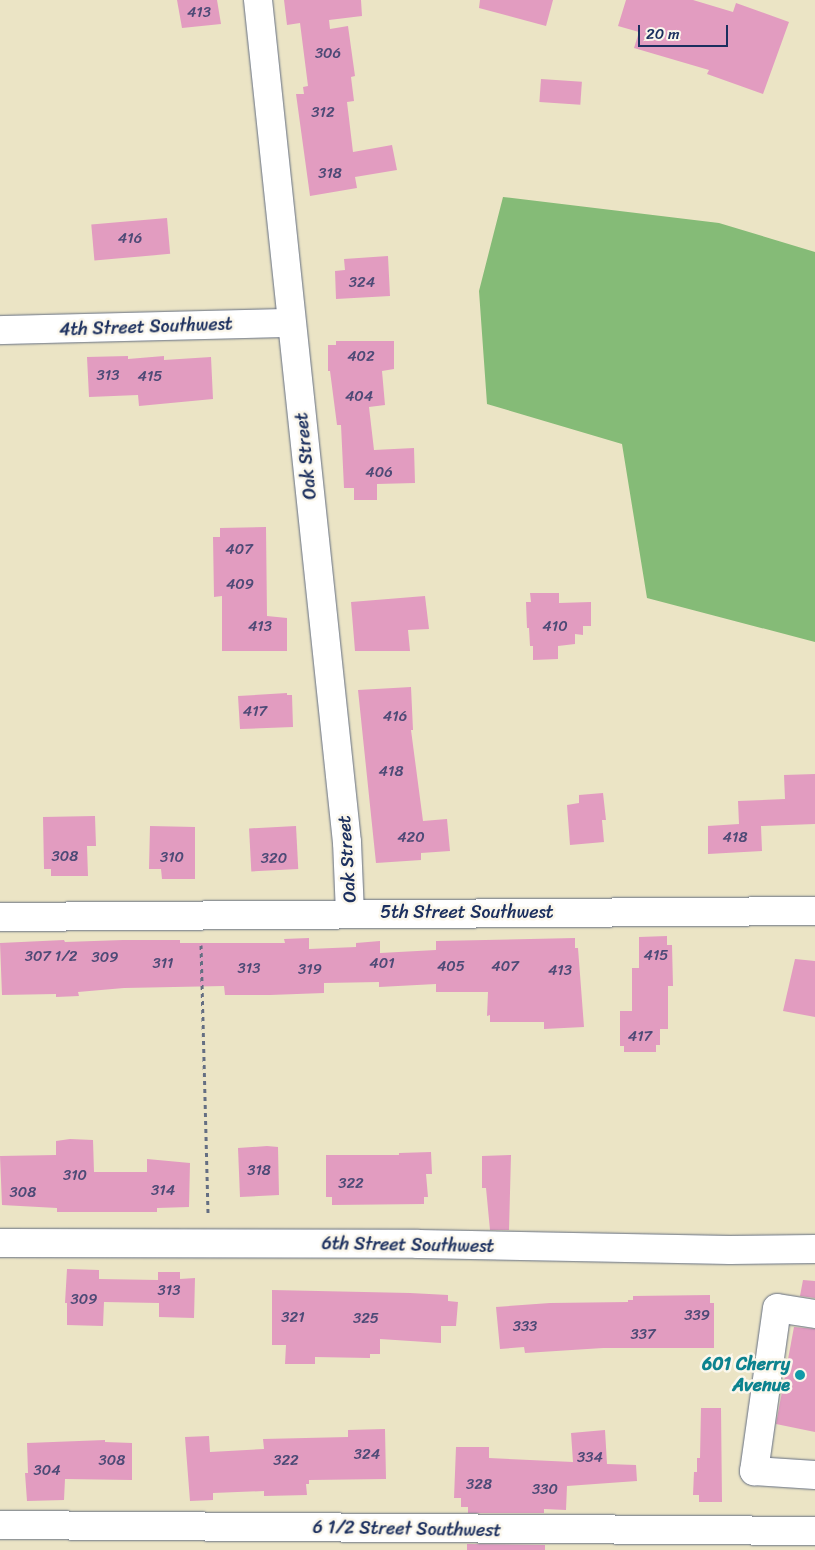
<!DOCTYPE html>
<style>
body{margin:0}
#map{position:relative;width:815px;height:1550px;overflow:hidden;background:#ebe4c5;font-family:Sriracha,sans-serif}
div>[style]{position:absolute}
.forest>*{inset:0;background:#85bb77}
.building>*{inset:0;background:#e29cc0;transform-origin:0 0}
.path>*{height:3px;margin-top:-1.5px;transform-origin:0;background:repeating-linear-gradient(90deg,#646e82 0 4px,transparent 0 8px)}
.roads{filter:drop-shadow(0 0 1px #646e82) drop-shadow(0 0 1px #646e82)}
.minor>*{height:28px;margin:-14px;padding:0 14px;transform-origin:14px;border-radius:14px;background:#fff}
.dots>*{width:14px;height:14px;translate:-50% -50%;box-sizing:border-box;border:2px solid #fbf7ec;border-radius:50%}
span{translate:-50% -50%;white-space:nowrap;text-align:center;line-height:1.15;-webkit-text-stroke:5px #fbf7ec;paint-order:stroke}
.number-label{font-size:15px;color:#4d4a76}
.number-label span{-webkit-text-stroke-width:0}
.street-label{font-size:18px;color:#1b2f5e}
.culture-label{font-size:18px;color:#0d838f;font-weight:700}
.right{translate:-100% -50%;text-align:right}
.scale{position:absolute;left:638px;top:25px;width:90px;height:22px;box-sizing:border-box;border:2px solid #1b2f5e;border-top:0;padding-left:6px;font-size:15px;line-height:18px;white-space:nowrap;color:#1b2f5e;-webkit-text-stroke:4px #fbf7ec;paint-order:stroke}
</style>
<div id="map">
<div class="forest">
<div style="clip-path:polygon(503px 197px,719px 223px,815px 252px,815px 642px,647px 598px,622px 444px,487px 404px,479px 291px)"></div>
</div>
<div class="building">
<div style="clip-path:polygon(177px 0,217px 0,221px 24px,182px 28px)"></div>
<div style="clip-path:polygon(284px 0,361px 0,362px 16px,329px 20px,330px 29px,348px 26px,355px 76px,351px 77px,354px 101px,347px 102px,353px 152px,392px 145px,397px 170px,355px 177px,357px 188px,310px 196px,296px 94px,304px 94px,303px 87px,308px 86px,300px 23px,287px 25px)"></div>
<div style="clip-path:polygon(480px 0,553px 0,546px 26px,479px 8px)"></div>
<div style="clip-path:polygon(626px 0,693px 0,733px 12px,736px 3px,789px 22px,763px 94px,707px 74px,709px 70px,634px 48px,639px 32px,618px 26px)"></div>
<div style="left:541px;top:79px;width:41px;height:23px;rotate:4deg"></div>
<div style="left:167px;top:218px;width:36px;height:76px;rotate:85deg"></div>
<div style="clip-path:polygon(388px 256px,390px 296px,336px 299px,335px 271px,345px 270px,344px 259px)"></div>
<div style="clip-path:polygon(336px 341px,394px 341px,394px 369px,382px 371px,385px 405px,369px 407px,374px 450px,414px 448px,415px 483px,377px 484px,377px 500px,354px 500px,354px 488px,344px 488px,341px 425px,337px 425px,330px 371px,328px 371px,328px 345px,336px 345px)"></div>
<div style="clip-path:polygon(128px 356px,128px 359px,164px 356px,164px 360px,211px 357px,213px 399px,139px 406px,138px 395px,89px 397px,87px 357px)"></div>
<div style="clip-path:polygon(266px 527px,267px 616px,287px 618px,287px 651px,222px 651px,222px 596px,214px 597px,213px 537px,220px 537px,220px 528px)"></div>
<div style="clip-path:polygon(530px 593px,559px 593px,559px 603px,591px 602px,591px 626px,583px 626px,583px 635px,575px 634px,575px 644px,558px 646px,558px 659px,533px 660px,533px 646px,530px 646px,529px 628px,527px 628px,526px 602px,531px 602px)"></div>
<div style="clip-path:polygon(425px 596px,429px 629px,408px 630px,410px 651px,355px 651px,351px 602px)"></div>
<div style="clip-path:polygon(411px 687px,413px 730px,411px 730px,423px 821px,447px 819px,450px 851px,421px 853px,421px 860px,376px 863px,358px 690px)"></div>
<div style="clip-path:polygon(287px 693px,287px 695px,292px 695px,293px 727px,240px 729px,238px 696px)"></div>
<div style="clip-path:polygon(815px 774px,815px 824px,761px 826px,762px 851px,708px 854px,708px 826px,739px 824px,738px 801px,785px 799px,784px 775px)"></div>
<div style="clip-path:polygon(603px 793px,606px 820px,602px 820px,604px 842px,570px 845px,567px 805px,579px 803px,579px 795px)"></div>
<div style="clip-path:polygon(95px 816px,96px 846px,87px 846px,88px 876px,51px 876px,51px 869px,44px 869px,43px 817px)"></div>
<div style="clip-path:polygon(150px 826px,195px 827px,195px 879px,162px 879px,161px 869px,149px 869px)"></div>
<div style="left:296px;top:826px;width:43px;height:47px;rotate:87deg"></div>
<div style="clip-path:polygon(667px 936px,667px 945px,672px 945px,673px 986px,668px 986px,668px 1029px,660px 1029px,660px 1045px,656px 1045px,656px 1052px,624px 1052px,624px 1046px,620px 1046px,620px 1011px,632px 1011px,632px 968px,639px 968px,639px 937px)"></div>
<div style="clip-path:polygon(309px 938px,309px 949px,356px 947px,356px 943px,380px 941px,380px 953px,436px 950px,436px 941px,575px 938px,575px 948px,578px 948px,584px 1027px,544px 1029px,544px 1022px,490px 1022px,490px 1015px,487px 1016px,488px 992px,436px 992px,436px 984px,379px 987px,379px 982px,324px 983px,324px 993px,270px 995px,225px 995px,224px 986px,124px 988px,78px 992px,79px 996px,56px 997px,56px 994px,2px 995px,0 943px,64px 940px,65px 942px,123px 940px,180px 940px,180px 943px,285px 943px,284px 939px)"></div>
<div style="clip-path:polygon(795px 959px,815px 961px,815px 1017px,783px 1011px)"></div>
<div style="clip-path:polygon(70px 1139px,93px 1140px,94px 1172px,147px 1172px,147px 1159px,190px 1163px,189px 1207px,157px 1208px,157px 1212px,57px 1212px,57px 1208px,2px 1205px,0 1156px,56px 1155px,56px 1141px)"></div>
<div style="clip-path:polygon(267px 1146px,278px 1147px,279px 1195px,240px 1197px,238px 1148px)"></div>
<div style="clip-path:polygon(431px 1152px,432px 1174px,426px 1174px,428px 1197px,424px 1197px,424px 1204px,332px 1205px,332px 1197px,326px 1197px,326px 1155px,399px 1155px,399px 1153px)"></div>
<div style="clip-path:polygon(511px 1155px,509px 1230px,490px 1230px,486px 1188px,482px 1188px,482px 1156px)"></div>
<div style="clip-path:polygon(67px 1269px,99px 1270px,99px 1279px,158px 1280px,158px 1272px,180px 1272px,180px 1279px,195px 1278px,194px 1318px,159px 1317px,159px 1303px,104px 1302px,103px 1326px,67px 1325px,67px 1303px,65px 1303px)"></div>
<div style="clip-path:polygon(803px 1280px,815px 1281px,815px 1298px,800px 1296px)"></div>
<div style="clip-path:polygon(272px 1290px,410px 1293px,448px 1295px,448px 1301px,458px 1302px,456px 1326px,441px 1326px,441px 1343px,380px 1339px,380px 1354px,370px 1354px,370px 1358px,315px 1357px,315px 1364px,285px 1364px,286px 1345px,272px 1345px)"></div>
<div style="clip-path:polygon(710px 1295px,710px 1303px,714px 1303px,714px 1348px,603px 1348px,525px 1353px,524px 1347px,500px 1349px,496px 1307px,550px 1303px,628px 1302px,628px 1300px,633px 1300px,633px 1296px)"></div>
<div style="clip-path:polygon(794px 1327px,815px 1329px,815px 1432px,776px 1424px)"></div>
<div style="clip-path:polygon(701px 1408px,721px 1408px,722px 1502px,699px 1502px,699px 1495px,693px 1495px,694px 1472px,697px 1472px,697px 1458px,700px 1458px)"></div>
<div style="clip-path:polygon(385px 1429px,386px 1479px,309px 1480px,309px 1484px,306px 1484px,307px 1495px,264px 1496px,264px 1491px,213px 1493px,213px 1500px,190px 1501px,185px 1437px,209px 1436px,210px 1452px,264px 1449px,263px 1439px,348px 1437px,348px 1430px)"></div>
<div style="clip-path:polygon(605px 1430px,607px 1464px,636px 1465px,637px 1481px,567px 1486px,566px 1510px,544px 1509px,544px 1513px,468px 1513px,468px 1507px,461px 1507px,461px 1498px,454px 1498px,456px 1447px,489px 1447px,489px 1458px,573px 1462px,571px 1433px)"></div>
<div style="clip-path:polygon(105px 1440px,105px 1442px,132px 1443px,132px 1480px,65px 1479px,64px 1500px,27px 1501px,25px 1473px,28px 1473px,27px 1443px)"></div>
<div style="clip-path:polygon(467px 1544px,545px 1545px,545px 1550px,467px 1550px)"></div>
</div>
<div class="path">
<div style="left:201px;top:945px;width:271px;rotate:88.5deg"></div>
</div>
<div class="roads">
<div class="minor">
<div style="left:258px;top:0;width:847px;rotate:83.97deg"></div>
<div style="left:347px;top:842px;width:71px;rotate:87.6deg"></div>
<div style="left:0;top:330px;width:291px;rotate:-1.4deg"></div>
<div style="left:0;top:917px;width:815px;rotate:-0.42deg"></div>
<div style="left:0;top:1243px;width:418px;rotate:0.1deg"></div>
<div style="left:418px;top:1244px;width:312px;rotate:1.1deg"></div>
<div style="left:730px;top:1250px;width:85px;rotate:-0.7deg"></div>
<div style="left:815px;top:1314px;width:38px;rotate:-171deg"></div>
<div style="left:777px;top:1308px;width:165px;rotate:98deg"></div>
<div style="left:754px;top:1471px;width:61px;rotate:3.8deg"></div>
<div style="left:0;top:1525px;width:815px;rotate:0.42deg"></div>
</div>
</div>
<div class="dots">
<div style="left:800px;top:1375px;background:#0f9aa8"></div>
</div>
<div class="number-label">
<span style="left:199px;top:13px">413</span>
<span style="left:328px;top:54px">306</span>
<span style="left:323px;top:113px">312</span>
<span style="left:330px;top:174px">318</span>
<span style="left:130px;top:239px">416</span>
<span style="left:362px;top:283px">324</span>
<span style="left:361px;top:357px">402</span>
<span style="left:108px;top:376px">313</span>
<span style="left:150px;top:377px">415</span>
<span style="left:359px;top:397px">404</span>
<span style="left:379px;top:473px">406</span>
<span style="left:239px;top:550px">407</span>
<span style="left:240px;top:585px">409</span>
<span style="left:260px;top:627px">413</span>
<span style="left:555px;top:627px">410</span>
<span style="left:255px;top:712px">417</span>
<span style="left:395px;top:717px">416</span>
<span style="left:391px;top:772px">418</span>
<span style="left:411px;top:838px">420</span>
<span style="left:735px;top:838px">418</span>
<span style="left:65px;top:857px">308</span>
<span style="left:172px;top:858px">310</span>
<span style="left:274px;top:859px">320</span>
<span style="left:656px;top:956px">415</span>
<span style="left:51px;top:957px">307 1/2</span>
<span style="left:105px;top:958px">309</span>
<span style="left:163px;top:964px">311</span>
<span style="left:382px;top:964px">401</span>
<span style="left:451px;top:967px">405</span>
<span style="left:505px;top:967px">407</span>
<span style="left:249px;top:969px">313</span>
<span style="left:310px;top:970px">319</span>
<span style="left:560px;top:971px">413</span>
<span style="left:640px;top:1037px">417</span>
<span style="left:259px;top:1171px">318</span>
<span style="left:75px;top:1176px">310</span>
<span style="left:351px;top:1184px">322</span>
<span style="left:163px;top:1191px">314</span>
<span style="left:23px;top:1193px">308</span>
<span style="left:169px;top:1291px">313</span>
<span style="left:84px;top:1300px">309</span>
<span style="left:697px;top:1316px">339</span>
<span style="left:293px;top:1318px">321</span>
<span style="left:366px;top:1319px">325</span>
<span style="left:525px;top:1327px">333</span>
<span style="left:643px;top:1335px">337</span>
<span style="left:367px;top:1455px">324</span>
<span style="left:590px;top:1458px">334</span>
<span style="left:112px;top:1461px">308</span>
<span style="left:286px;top:1461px">322</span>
<span style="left:47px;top:1471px">304</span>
<span style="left:479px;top:1485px">328</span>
<span style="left:545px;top:1490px">330</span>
</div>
<div class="street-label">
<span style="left:146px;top:327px;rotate:-2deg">4th Street Southwest</span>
<span style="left:306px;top:456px;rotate:-96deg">Oak Street</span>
<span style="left:347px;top:859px;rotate:-94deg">Oak Street</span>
<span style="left:467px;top:912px">5th Street Southwest</span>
<span style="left:408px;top:1245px;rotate:1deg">6th Street Southwest</span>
<span style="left:407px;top:1529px;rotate:1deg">6 1/2 Street Southwest</span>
</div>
<div class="culture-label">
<span class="right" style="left:790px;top:1375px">601 Cherry<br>Avenue</span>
</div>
<div class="scale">20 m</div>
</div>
